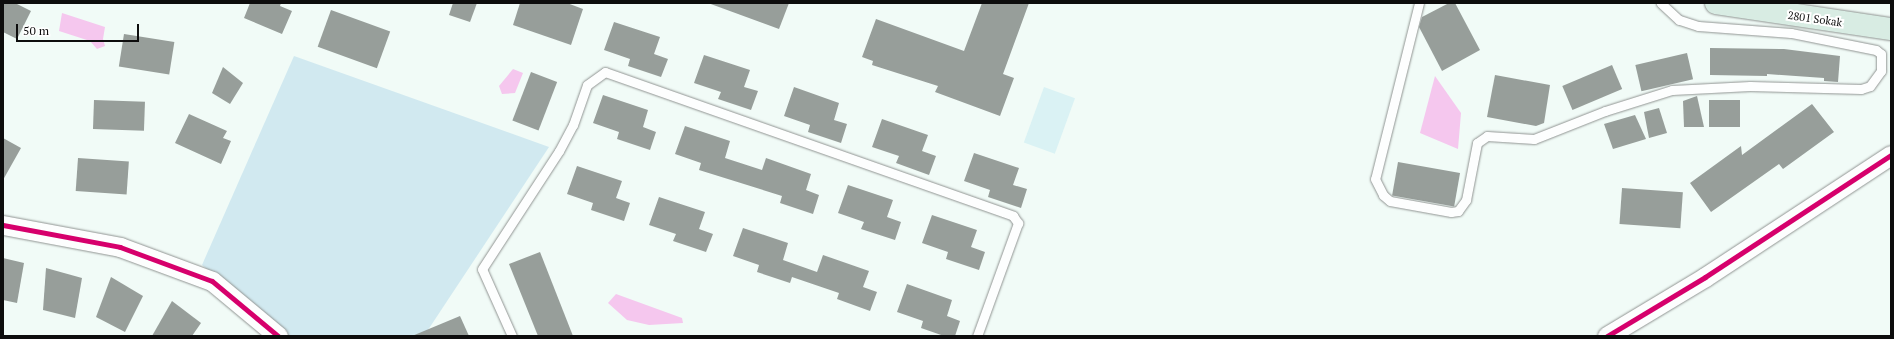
<!DOCTYPE html>
<style>
body{margin:0}
#map{position:relative;width:1894px;height:339px;overflow:hidden;background:#f1fbf7;font-family:"PT Serif",serif}
div>[style]{position:absolute}
.green>*{inset:0;background:#d1e9f0}
.pitch>*{inset:0;background:#daf2f4;transform-origin:0 0}
.water>*{inset:0;background:#f5c7ee}
.building>*{inset:0;background:#979e9a;transform-origin:0 0}
.roads{filter:drop-shadow(0 0 1px #909492) drop-shadow(0 0 1px #909492)}
.service>*{height:9px;margin:-4.5px;padding:0 4.5px;transform-origin:4.5px;border-radius:4.5px;background:#fdfefe}
.minor>*{height:19px;margin:-9.5px;padding:0 9.5px;transform-origin:9.5px;border-radius:9.5px;background:#fdfefe}
.primary>*{height:22px;margin:-11px;padding:0 11px;transform-origin:11px;border-radius:11px;background:#d8ece3}
.cycleway>*{height:5px;margin:-2.5px;padding:0 2.5px;transform-origin:2.5px;border-radius:2.5px;background:#d6006c}
span{translate:-50% -50%;white-space:nowrap;text-align:center;line-height:1.15;-webkit-text-stroke:4px #fff;paint-order:stroke}
.street-label{font-size:11px;color:#0d0d0d}
.frame{position:absolute;inset:0;border:4px solid #0d0d0d;pointer-events:none}
.scale{position:absolute;left:16px;top:24px;width:123px;height:18px;box-sizing:border-box;border:2px solid #0d0d0d;border-top:0;padding-left:5px;font-size:12px;line-height:14px;white-space:nowrap;color:#0d0d0d;-webkit-text-stroke:3px #fff;paint-order:stroke}
</style>
<div id="map">
<div class="green">
<div style="clip-path:polygon(294px 56px,549px 147px,424px 336px,288px 336px,202px 265px)"></div>
</div>
<div class="pitch">
<div style="left:1044px;top:87px;width:33px;height:59px;rotate:20deg"></div>
</div>
<div class="water">
<div style="clip-path:polygon(62px 13px,105px 27px,103px 39px,105px 46px,97px 49px,90px 41px,59px 31px)"></div>
<div style="clip-path:polygon(513px 69px,523px 73px,515px 93px,502px 94px,499px 86px)"></div>
<div style="clip-path:polygon(1435px 76px,1461px 113px,1458px 149px,1420px 133px)"></div>
<div style="clip-path:polygon(616px 294px,682px 318px,683px 323px,649px 325px,627px 320px,608px 303px)"></div>
</div>
<div class="building">
<div style="clip-path:polygon(3px 3px,15px 3px,31px 11px,17px 39px,3px 32px)"></div>
<div style="clip-path:polygon(250px 3px,281px 3px,280px 6px,292px 11px,282px 34px,244px 18px)"></div>
<div style="clip-path:polygon(453px 3px,477px 3px,470px 22px,449px 15px)"></div>
<div style="clip-path:polygon(520px 3px,567px 3px,583px 9px,571px 45px,513px 25px)"></div>
<div style="clip-path:polygon(708px 3px,789px 3px,779px 29px)"></div>
<div style="clip-path:polygon(982px 3px,1029px 3px,1003px 74px,1014px 78px,1000px 116px,935px 92px,938px 86px,872px 65px,873px 61px,862px 57px,876px 19px,964px 51px)"></div>
<div style="clip-path:polygon(1449px 3px,1455px 3px,1480px 50px,1442px 71px,1419px 27px,1422px 17px)"></div>
<div style="left:331px;top:10px;width:63px;height:39px;rotate:20deg"></div>
<div style="clip-path:polygon(614px 22px,660px 37px,654px 54px,668px 59px,661px 77px,628px 66px,630px 59px,604px 50px)"></div>
<div style="left:124px;top:34px;width:51px;height:33px;rotate:9deg"></div>
<div style="clip-path:polygon(1710px 48px,1784px 49px,1840px 56px,1838px 82px,1824px 81px,1824px 78px,1767px 74px,1767px 76px,1710px 75px)"></div>
<div style="left:1687px;top:53px;width:27px;height:53px;rotate:77deg"></div>
<div style="clip-path:polygon(704px 55px,750px 70px,744px 87px,758px 91px,751px 110px,718px 99px,721px 92px,694px 83px)"></div>
<div style="left:1612px;top:65px;width:26px;height:54px;rotate:67deg"></div>
<div style="clip-path:polygon(223px 67px,243px 83px,230px 104px,212px 93px)"></div>
<div style="left:531px;top:72px;width:28px;height:52px;rotate:21deg"></div>
<div style="clip-path:polygon(1495px 75px,1550px 85px,1544px 123px,1536px 126px,1487px 117px)"></div>
<div style="clip-path:polygon(794px 87px,839px 103px,834px 120px,847px 124px,841px 143px,808px 132px,810px 125px,784px 116px)"></div>
<div style="clip-path:polygon(603px 95px,648px 110px,643px 127px,656px 132px,650px 150px,617px 139px,619px 132px,593px 123px)"></div>
<div style="clip-path:polygon(1697px 96px,1704px 127px,1684px 127px,1683px 101px)"></div>
<div style="left:94px;top:100px;width:51px;height:29px;rotate:2deg"></div>
<div style="left:1709px;top:100px;width:31px;height:27px"></div>
<div style="clip-path:polygon(1812px 104px,1834px 132px,1783px 169px,1779px 164px,1711px 212px,1690px 183px,1741px 146px,1742px 155px)"></div>
<div style="clip-path:polygon(1659px 108px,1667px 133px,1649px 138px,1644px 112px)"></div>
<div style="clip-path:polygon(189px 114px,227px 131px,223px 138px,231px 141px,221px 164px,175px 143px)"></div>
<div style="clip-path:polygon(1635px 115px,1646px 139px,1613px 149px,1604px 124px)"></div>
<div style="clip-path:polygon(882px 119px,928px 135px,922px 151px,936px 156px,929px 175px,896px 163px,899px 156px,872px 147px)"></div>
<div style="clip-path:polygon(685px 126px,730px 141px,725px 158px,762px 170px,766px 158px,811px 174px,806px 190px,819px 195px,813px 214px,780px 203px,782px 196px,699px 170px,701px 163px,675px 154px)"></div>
<div style="clip-path:polygon(3px 138px,21px 148px,3px 180px)"></div>
<div style="clip-path:polygon(974px 153px,1019px 168px,1013px 185px,1027px 189px,1021px 208px,988px 197px,990px 190px,964px 181px)"></div>
<div style="left:78px;top:158px;width:51px;height:33px;rotate:4deg"></div>
<div style="left:1398px;top:162px;width:63px;height:34px;rotate:10deg"></div>
<div style="clip-path:polygon(577px 166px,622px 181px,616px 198px,630px 203px,624px 221px,591px 210px,593px 203px,567px 194px)"></div>
<div style="clip-path:polygon(848px 185px,893px 200px,887px 217px,901px 222px,895px 240px,861px 229px,864px 222px,838px 213px)"></div>
<div style="left:1622px;top:188px;width:61px;height:36px;rotate:4deg"></div>
<div style="clip-path:polygon(659px 197px,705px 212px,699px 229px,713px 234px,706px 252px,673px 241px,676px 234px,649px 225px)"></div>
<div style="clip-path:polygon(932px 215px,977px 230px,971px 247px,985px 252px,979px 270px,946px 259px,948px 252px,922px 243px)"></div>
<div style="clip-path:polygon(743px 228px,788px 243px,783px 260px,817px 272px,823px 255px,869px 271px,863px 287px,877px 292px,870px 311px,837px 299px,839px 293px,792px 277px,790px 283px,757px 272px,759px 265px,733px 256px)"></div>
<div style="clip-path:polygon(540px 252px,573px 336px,538px 336px,509px 264px)"></div>
<div style="clip-path:polygon(3px 258px,24px 263px,17px 303px,3px 300px)"></div>
<div style="clip-path:polygon(46px 268px,82px 278px,75px 318px,43px 310px)"></div>
<div style="clip-path:polygon(111px 277px,143px 296px,125px 332px,96px 317px)"></div>
<div style="clip-path:polygon(907px 284px,952px 300px,947px 316px,960px 321px,955px 336px,944px 336px,921px 328px,923px 321px,897px 312px)"></div>
<div style="clip-path:polygon(172px 301px,201px 323px,192px 336px,152px 336px)"></div>
<div style="clip-path:polygon(460px 316px,469px 336px,412px 336px)"></div>
</div>
<div class="roads">
<div class="service">
<div style="left:1419px;top:3px;width:181px;rotate:104deg"></div>
<div style="left:1375px;top:179px;width:18px;rotate:63deg"></div>
<div style="left:1383px;top:195px;width:9px;rotate:41deg"></div>
<div style="left:1390px;top:201px;width:62px;rotate:10.2deg"></div>
<div style="left:1451px;top:212px;width:7px;rotate:-8deg"></div>
<div style="left:1458px;top:211px;width:14px;rotate:-54deg"></div>
<div style="left:1466px;top:200px;width:58px;rotate:-79.1deg"></div>
<div style="left:1477px;top:143px;width:12px;rotate:-35deg"></div>
<div style="left:1487px;top:136px;width:47px;rotate:3.7deg"></div>
<div style="left:1534px;top:139px;width:76px;rotate:-21.5deg"></div>
<div style="left:1605px;top:111px;width:70px;rotate:-17.4deg"></div>
<div style="left:1672px;top:90px;width:78px;rotate:-2.9deg"></div>
<div style="left:1750px;top:86px;width:111px;rotate:1.5deg"></div>
<div style="left:1861px;top:89px;width:9px;rotate:-18deg"></div>
<div style="left:1870px;top:86px;width:19px;rotate:-54deg"></div>
<div style="left:1881px;top:71px;width:17px;rotate:-90deg"></div>
<div style="left:1881px;top:54px;width:6px;rotate:-141deg"></div>
<div style="left:1876px;top:50px;width:87px;rotate:-168.7deg"></div>
<div style="left:1791px;top:33px;width:93px;rotate:-175.7deg"></div>
<div style="left:1698px;top:26px;width:20px;rotate:-162deg"></div>
<div style="left:1679px;top:20px;width:25px;rotate:-137deg"></div>
<div style="left:512px;top:336px;width:73px;rotate:-114.1deg"></div>
<div style="left:482px;top:269px;width:141px;rotate:-56.9deg"></div>
<div style="left:559px;top:151px;width:30px;rotate:-62deg"></div>
<div style="left:573px;top:125px;width:42px;rotate:-70.7deg"></div>
<div style="left:587px;top:85px;width:22px;rotate:-36deg"></div>
<div style="left:605px;top:72px;width:433px;rotate:19.4deg"></div>
<div style="left:1013px;top:216px;width:9px;rotate:54deg"></div>
<div style="left:1018px;top:223px;width:120px;rotate:109.9deg"></div>
</div>
<div class="minor">
<div style="left:3px;top:225px;width:119px;rotate:10.6deg"></div>
<div style="left:120px;top:247px;width:98px;rotate:20.3deg"></div>
<div style="left:212px;top:281px;width:86px;rotate:39.8deg"></div>
<div style="left:1607px;top:336px;width:114px;rotate:-31deg"></div>
<div style="left:1705px;top:277px;width:222px;rotate:-33.3deg"></div>
</div>
<div class="primary">
<div style="left:1716px;top:3px;width:177px;rotate:8.5deg"></div>
</div>
</div>
<div class="cycleway">
<div style="left:3px;top:225px;width:119px;rotate:10.6deg"></div>
<div style="left:120px;top:247px;width:98px;rotate:20.3deg"></div>
<div style="left:212px;top:281px;width:86px;rotate:39.8deg"></div>
<div style="left:1607px;top:336px;width:114px;rotate:-31deg"></div>
<div style="left:1705px;top:277px;width:222px;rotate:-33.3deg"></div>
</div>
<div class="street-label">
<span style="left:1815px;top:19px;rotate:8deg">2801 Sokak</span>
</div>
<div class="frame"></div>
<div class="scale">50 m</div>
</div>
